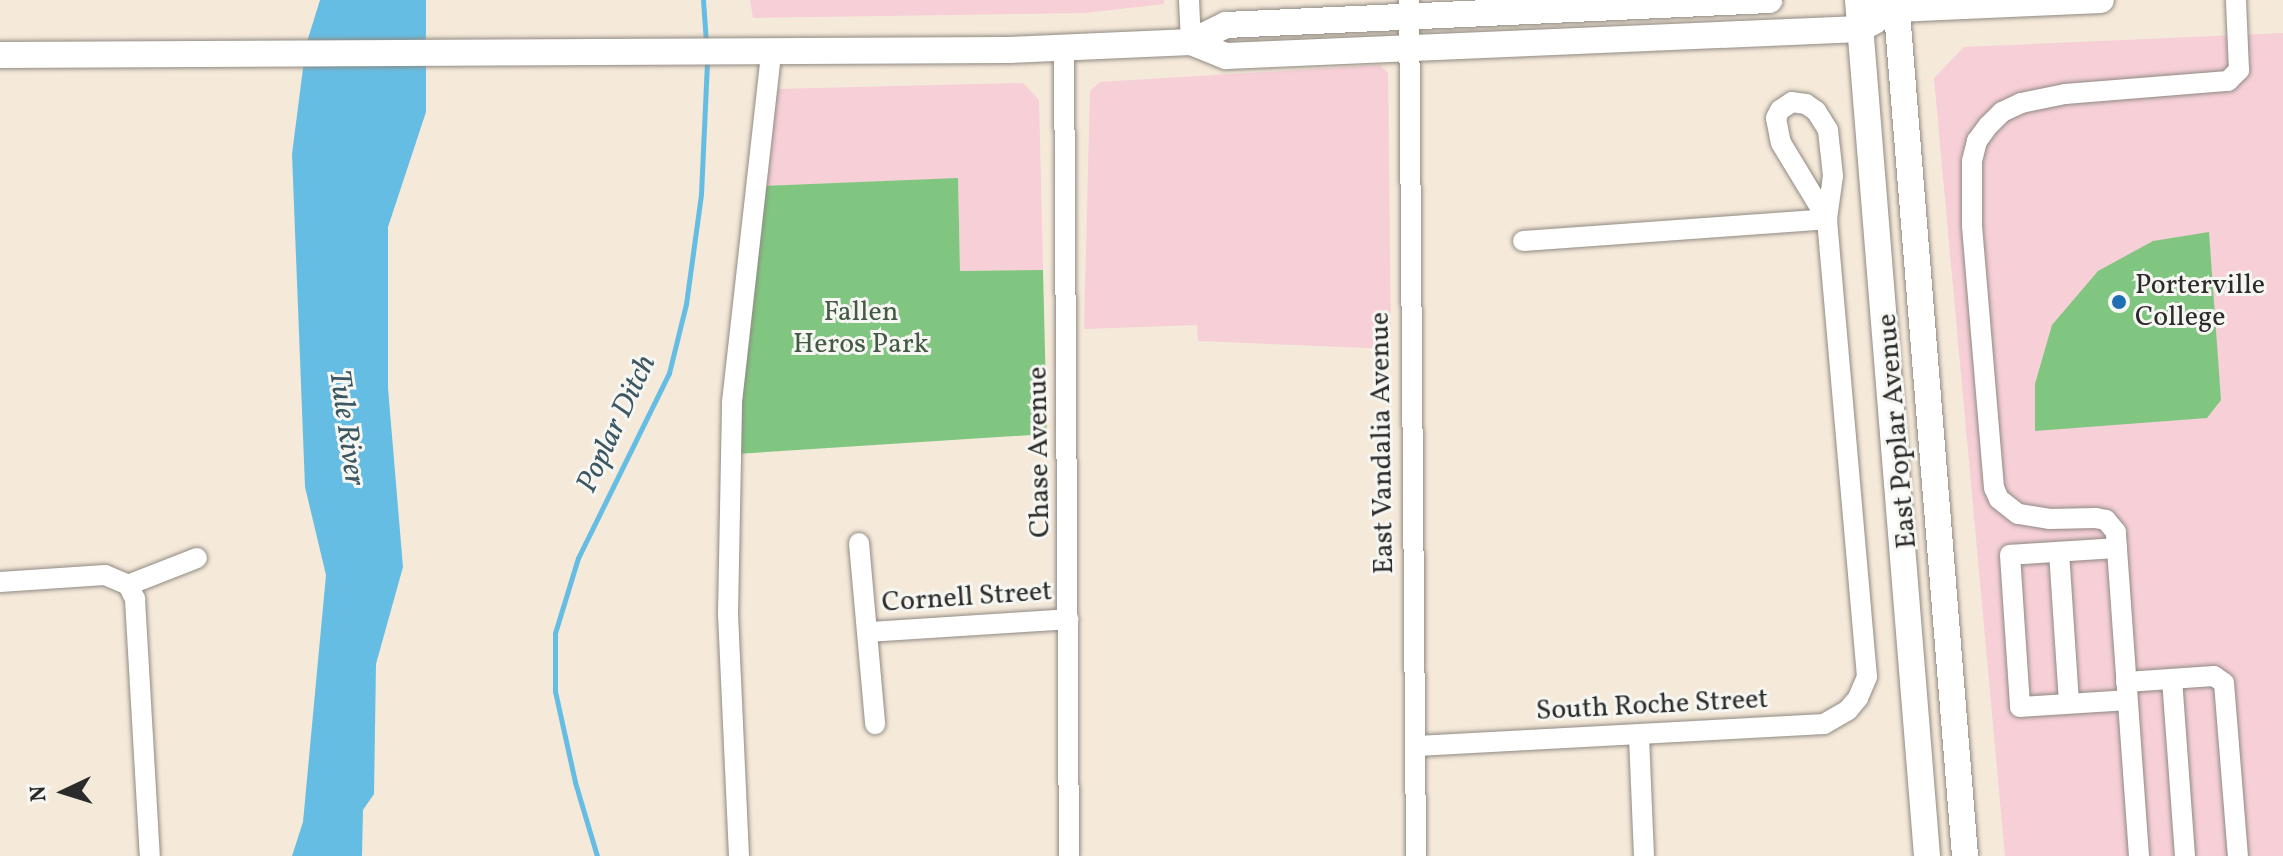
<!DOCTYPE html>
<style>
body{margin:0}
#map{position:relative;width:2283px;height:856px;overflow:hidden;background:#f5e9d9;font-family:Vollkorn,serif}
div>[style]{position:absolute}
.built>*{inset:0;background:#f6cfd7}
.green>*{inset:0;background:#80c681}
.water>*{inset:0;background:#66bde3}
.stream>*{height:5px;margin:-2.5px;padding:0 2.5px;transform-origin:2.5px;border-radius:2.5px;background:#66bde3}
.roads{filter:drop-shadow(0 0 2px #908a82) drop-shadow(0 0 2px #908a82)}
.minor>*{height:20px;margin:-10px;padding:0 10px;transform-origin:10px;border-radius:10px;background:#fff}
.major>*{height:26px;margin:-13px;padding:0 13px;transform-origin:13px;border-radius:13px;background:#fff}
.dots>*{width:22px;height:22px;translate:-50% -50%;box-sizing:border-box;border:4px solid #f6f6f2;border-radius:50%}
span{translate:-50% -50%;white-space:nowrap;text-align:center;line-height:1.15;-webkit-text-stroke:6px #f6f6f2;paint-order:stroke}
.poi-label{font-size:28px;color:#2b2b2b}
.left{translate:0 -50%;text-align:left}
.park-label{font-size:28px;color:#445a45}
.street-label{font-size:28px;color:#2b2b2b}
.water-label{font-size:30px;color:#3d5762;font-style:italic}
.north{position:absolute;left:24px;top:752px;width:80px;height:80px;-webkit-text-stroke:6px #f6f6f2;paint-order:stroke;rotate:266deg;font-size:22px;font-weight:700;line-height:32px;text-align:center;color:#2b2b2b}
.north::after{content:'';display:block;margin:auto;width:28px;height:36px;background:#2b2b2b;clip-path:polygon(50% 0,100% 100%,50% 72%,0 100%)}
</style>
<div id="map">
<div class="built">
<div style="clip-path:polygon(750px 0,1164px 0,1164px 4px,1084px 13px,753px 18px)"></div>
<div style="clip-path:polygon(2283px 33px,2283px 856px,2005px 856px,1934px 78px,1964px 47px)"></div>
<div style="clip-path:polygon(1380px 65px,1388px 73px,1391px 349px,1198px 341px,1197px 325px,1084px 329px,1090px 91px,1100px 82px)"></div>
<div style="clip-path:polygon(1023px 83px,1039px 100px,1043px 270px,960px 271px,958px 179px,761px 186px,777px 89px)"></div>
</div>
<div class="green">
<div style="clip-path:polygon(958px 178px,960px 271px,1043px 270px,1047px 434px,736px 454px,761px 186px)"></div>
<div style="clip-path:polygon(2209px 232px,2221px 400px,2207px 418px,2035px 431px,2035px 384px,2052px 325px,2098px 271px,2153px 241px)"></div>
</div>
<div class="water">
<div style="clip-path:polygon(320px 0,426px 0,426px 112px,388px 227px,388px 388px,403px 567px,376px 664px,374px 794px,363px 810px,362px 856px,292px 856px,303px 822px,326px 575px,305px 487px,292px 154px,306px 45px)"></div>
</div>
<div class="stream">
<div style="left:703px;top:0;width:43px;rotate:86deg"></div>
<div style="left:597px;top:856px;width:77px;rotate:-106.6deg"></div>
<div style="left:575px;top:782px;width:93px;rotate:-102.4deg"></div>
<div style="left:555px;top:691px;width:58px;rotate:-90deg"></div>
<div style="left:555px;top:633px;width:78px;rotate:-73deg"></div>
<div style="left:578px;top:558px;width:206px;rotate:-63.8deg"></div>
<div style="left:669px;top:373px;width:71px;rotate:-76.2deg"></div>
<div style="left:686px;top:304px;width:111px;rotate:-82.2deg"></div>
<div style="left:701px;top:194px;width:133px;rotate:-87.4deg"></div>
</div>
<div class="roads">
<div class="minor">
<div style="left:1189px;top:0;width:42px;rotate:87.3deg"></div>
<div style="left:1409px;top:0;width:856px;rotate:89.53deg"></div>
<div style="left:1064px;top:47px;width:809px;rotate:89.65deg"></div>
<div style="left:1523px;top:241px;width:305px;rotate:-4.1deg"></div>
<div style="left:859px;top:543px;width:182px;rotate:84.9deg"></div>
<div style="left:2117px;top:548px;width:107px;rotate:176.3deg"></div>
<div style="left:2010px;top:555px;width:152px;rotate:86.2deg"></div>
<div style="left:2020px;top:707px;width:107px;rotate:-3.7deg"></div>
<div style="left:2059px;top:552px;width:150px;rotate:86.2deg"></div>
<div style="left:0;top:582px;width:105px;rotate:-3.8deg"></div>
<div style="left:105px;top:575px;width:25px;rotate:23deg"></div>
<div style="left:128px;top:585px;width:16px;rotate:63deg"></div>
<div style="left:135px;top:599px;width:257px;rotate:86.7deg"></div>
<div style="left:128px;top:585px;width:74px;rotate:-21.4deg"></div>
<div style="left:869px;top:632px;width:200px;rotate:-3.7deg"></div>
<div style="left:2172px;top:679px;width:177px;rotate:85.8deg"></div>
<div style="left:2126px;top:682px;width:88px;rotate:-3.9deg"></div>
<div style="left:2214px;top:676px;width:12px;rotate:35deg"></div>
<div style="left:2224px;top:683px;width:174px;rotate:85.4deg"></div>
<div style="left:1639px;top:737px;width:119px;rotate:87.6deg"></div>
<div style="left:1417px;top:746px;width:408px;rotate:-3.1deg"></div>
<div style="left:1824px;top:724px;width:28px;rotate:-30deg"></div>
<div style="left:1848px;top:710px;width:16px;rotate:-50deg"></div>
<div style="left:1858px;top:698px;width:23px;rotate:-67deg"></div>
<div style="left:1867px;top:677px;width:460px;rotate:-95deg"></div>
<div style="left:1827px;top:219px;width:43px;rotate:-82.1deg"></div>
<div style="left:1833px;top:176px;width:27px;rotate:-96deg"></div>
<div style="left:1830px;top:149px;width:19px;rotate:-96deg"></div>
<div style="left:1828px;top:130px;width:22px;rotate:-122deg"></div>
<div style="left:1816px;top:111px;width:12px;rotate:-145deg"></div>
<div style="left:1806px;top:104px;width:14px;rotate:-172deg"></div>
<div style="left:1792px;top:102px;width:14px;rotate:146deg"></div>
<div style="left:1780px;top:110px;width:9px;rotate:117deg"></div>
<div style="left:1776px;top:118px;width:25px;rotate:79deg"></div>
<div style="left:1781px;top:143px;width:89px;rotate:58.8deg"></div>
<div style="left:739px;top:856px;width:242px;rotate:-92.6deg"></div>
<div style="left:728px;top:614px;width:212px;rotate:-88.9deg"></div>
<div style="left:732px;top:402px;width:352px;rotate:-83.6deg"></div>
<div style="left:2139px;top:856px;width:325px;rotate:-94.1deg"></div>
<div style="left:2116px;top:532px;width:16px;rotate:-130deg"></div>
<div style="left:2106px;top:520px;width:10px;rotate:-169deg"></div>
<div style="left:2096px;top:518px;width:46px;rotate:178.8deg"></div>
<div style="left:2050px;top:519px;width:32px;rotate:-171deg"></div>
<div style="left:2018px;top:514px;width:24px;rotate:-142deg"></div>
<div style="left:1999px;top:499px;width:12px;rotate:-114deg"></div>
<div style="left:1994px;top:488px;width:264px;rotate:-94.8deg"></div>
<div style="left:1972px;top:225px;width:64px;rotate:-90deg"></div>
<div style="left:1972px;top:161px;width:21px;rotate:-76deg"></div>
<div style="left:1977px;top:141px;width:19px;rotate:-54deg"></div>
<div style="left:1988px;top:126px;width:20px;rotate:-45deg"></div>
<div style="left:2002px;top:112px;width:21px;rotate:-25deg"></div>
<div style="left:2021px;top:103px;width:45px;rotate:-11.6deg"></div>
<div style="left:2065px;top:94px;width:164px;rotate:-4.6deg"></div>
<div style="left:2228px;top:81px;width:16px;rotate:-45deg"></div>
<div style="left:2239px;top:70px;width:70px;rotate:-92.5deg"></div>
</div>
<div class="major">
<div style="left:1858px;top:0;width:859px;rotate:85.39deg"></div>
<div style="left:1896px;top:0;width:859px;rotate:85.39deg"></div>
<div style="left:1881px;top:4px;width:16px;rotate:18deg"></div>
<div style="left:1896px;top:9px;width:205px;rotate:-2.5deg"></div>
<div style="left:1191px;top:42px;width:38px;rotate:22deg"></div>
<div style="left:1226px;top:56px;width:635px;rotate:-2.44deg"></div>
<div style="left:1860px;top:29px;width:18px;rotate:-29deg"></div>
<div style="left:0;top:55px;width:1009px;rotate:-0.28deg"></div>
<div style="left:1009px;top:50px;width:182px;rotate:-2.5deg"></div>
<div style="left:1191px;top:42px;width:39px;rotate:-26deg"></div>
<div style="left:1226px;top:25px;width:544px;rotate:-2.64deg"></div>
</div>
</div>
<div class="dots">
<div style="left:2119px;top:302px;background:#1f6fb2"></div>
</div>
<div class="poi-label">
<span class="left" style="left:2135px;top:302px">Porterville<br>College</span>
</div>
<div class="park-label">
<span style="left:861px;top:329px">Fallen<br>Heros Park</span>
</div>
<div class="street-label">
<span style="left:1898px;top:431px;rotate:-95deg">East Poplar Avenue</span>
<span style="left:1383px;top:443px;rotate:-91deg">East Vandalia Avenue</span>
<span style="left:1040px;top:452px;rotate:-91deg">Chase Avenue</span>
<span style="left:967px;top:598px;rotate:-4deg">Cornell Street</span>
<span style="left:1652px;top:706px;rotate:-3deg">South Roche Street</span>
</div>
<div class="water-label">
<span style="left:617px;top:424px;rotate:-65deg">Poplar Ditch</span>
<span style="left:346px;top:428px;rotate:82deg">Tule River</span>
</div>
<div class="north">N</div>
</div>
